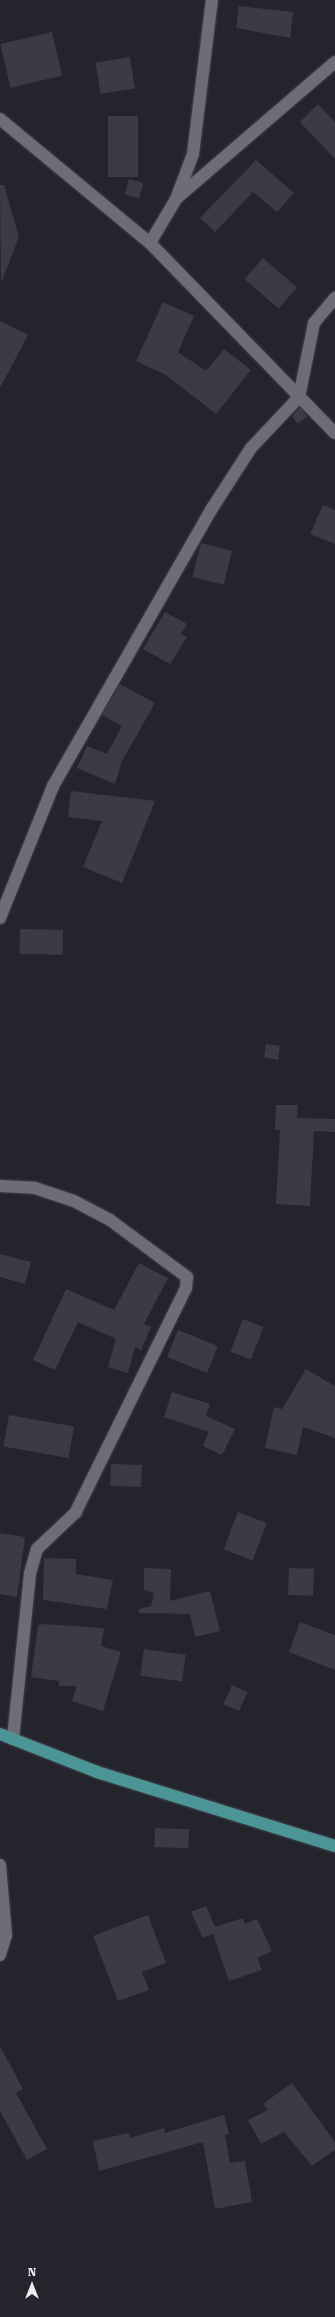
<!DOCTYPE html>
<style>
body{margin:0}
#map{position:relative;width:335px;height:2317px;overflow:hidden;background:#24242d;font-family:"Roboto Serif",serif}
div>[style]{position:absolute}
.building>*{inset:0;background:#3b3b45;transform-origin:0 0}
.roads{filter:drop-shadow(0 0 1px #43434b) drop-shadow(0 0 1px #43434b)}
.minor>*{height:12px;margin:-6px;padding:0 6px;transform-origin:6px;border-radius:6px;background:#6c6d78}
.major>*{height:12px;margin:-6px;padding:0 6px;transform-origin:6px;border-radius:6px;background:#4b9597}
span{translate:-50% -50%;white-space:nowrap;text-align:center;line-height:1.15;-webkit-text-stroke:3px #24242d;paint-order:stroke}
.north{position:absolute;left:12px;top:2265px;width:40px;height:40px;-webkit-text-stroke:3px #24242d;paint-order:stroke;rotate:0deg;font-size:11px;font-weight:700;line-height:16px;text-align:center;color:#ededf4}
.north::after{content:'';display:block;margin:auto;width:14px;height:18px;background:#ededf4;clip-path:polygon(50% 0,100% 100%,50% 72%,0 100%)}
</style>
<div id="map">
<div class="building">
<div style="clip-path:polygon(239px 6px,293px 12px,290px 38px,236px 28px)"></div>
<div style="left:52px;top:32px;width:45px;height:53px;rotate:77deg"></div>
<div style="left:130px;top:57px;width:32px;height:35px;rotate:81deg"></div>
<div style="clip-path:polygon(318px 104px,335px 122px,335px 159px,300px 122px)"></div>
<div style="left:108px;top:116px;width:30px;height:61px"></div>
<div style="clip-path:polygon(256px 160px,294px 193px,277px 212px,253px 192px,215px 232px,200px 218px)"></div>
<div style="left:129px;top:179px;width:15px;height:16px;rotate:16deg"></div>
<div style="clip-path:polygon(0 185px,4px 185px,19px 237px,1px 283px)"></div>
<div style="left:263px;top:258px;width:45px;height:28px;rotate:41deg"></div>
<div style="clip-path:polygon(163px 302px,194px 316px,178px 352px,206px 371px,224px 349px,251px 370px,216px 414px,166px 375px,136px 361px)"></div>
<div style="clip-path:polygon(0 321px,28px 335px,0 388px)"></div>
<div style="clip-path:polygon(300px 407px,308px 416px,298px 424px,292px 416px)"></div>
<div style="clip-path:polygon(323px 505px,335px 510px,335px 544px,310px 534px)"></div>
<div style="left:201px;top:543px;width:32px;height:35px;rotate:14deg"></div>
<div style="clip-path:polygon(165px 612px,187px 624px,181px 634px,187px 637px,170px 664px,143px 649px)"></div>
<div style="clip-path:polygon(120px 684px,155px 703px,122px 761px,115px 784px,77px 768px,87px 746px,107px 754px,122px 726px,102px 715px)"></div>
<div style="clip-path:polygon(71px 791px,155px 801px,122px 883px,83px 867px,102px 821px,68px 817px)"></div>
<div style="left:20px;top:929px;width:43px;height:25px;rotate:1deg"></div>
<div style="left:266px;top:1044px;width:14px;height:14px;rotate:8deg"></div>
<div style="clip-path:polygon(276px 1105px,298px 1105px,297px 1118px,335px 1119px,335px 1132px,314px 1131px,310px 1206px,276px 1204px,280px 1130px,275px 1130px)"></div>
<div style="clip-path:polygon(0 1254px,31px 1262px,25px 1284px,0 1277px)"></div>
<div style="clip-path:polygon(139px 1263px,168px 1278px,144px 1324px,151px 1327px,141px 1350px,135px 1347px,128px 1373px,108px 1367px,116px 1339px,78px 1322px,55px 1370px,33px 1360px,66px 1289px,114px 1310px)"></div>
<div style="left:243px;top:1319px;width:22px;height:35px;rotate:21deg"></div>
<div style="left:178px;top:1330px;width:43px;height:29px;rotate:22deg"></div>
<div style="clip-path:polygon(306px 1369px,335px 1386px,335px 1438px,303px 1427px,297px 1455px,265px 1448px,274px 1407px,282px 1409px)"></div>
<div style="clip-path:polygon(172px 1392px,210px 1404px,206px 1416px,235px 1429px,222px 1455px,203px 1446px,209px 1432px,164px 1417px)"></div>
<div style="left:9px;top:1415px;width:66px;height:32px;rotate:10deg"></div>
<div style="left:111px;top:1464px;width:31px;height:22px;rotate:2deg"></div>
<div style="left:238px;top:1512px;width:31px;height:40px;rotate:21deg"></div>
<div style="clip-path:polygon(0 1533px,25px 1537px,17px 1597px,0 1594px)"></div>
<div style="clip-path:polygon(44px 1558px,76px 1559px,76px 1574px,113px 1580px,107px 1609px,43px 1600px)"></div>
<div style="clip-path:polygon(144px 1568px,171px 1569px,170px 1601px,210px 1591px,220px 1631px,195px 1637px,190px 1614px,139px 1613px,139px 1609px,151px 1606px,154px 1593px,144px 1590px)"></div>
<div style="left:289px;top:1568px;width:25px;height:27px;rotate:2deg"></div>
<div style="clip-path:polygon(300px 1622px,335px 1635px,335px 1670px,289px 1652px)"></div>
<div style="clip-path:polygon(42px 1624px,104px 1628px,101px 1646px,121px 1652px,103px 1711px,72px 1701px,77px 1686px,59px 1686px,59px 1681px,31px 1677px,38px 1626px)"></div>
<div style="left:144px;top:1649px;width:42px;height:27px;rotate:8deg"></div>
<div style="left:232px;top:1685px;width:17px;height:21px;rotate:24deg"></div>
<div style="left:155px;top:1828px;width:34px;height:19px;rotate:2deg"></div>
<div style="clip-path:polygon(206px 1906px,215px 1927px,243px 1918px,245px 1924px,257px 1919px,272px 1951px,257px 1958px,262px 1970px,229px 1981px,213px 1934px,203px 1938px,191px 1912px)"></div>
<div style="clip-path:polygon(148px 1915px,166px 1963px,142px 1972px,149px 1990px,118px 2001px,93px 1936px)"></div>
<div style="clip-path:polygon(0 2046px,23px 2089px,16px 2093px,47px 2149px,27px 2160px,0 2111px)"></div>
<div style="clip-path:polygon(292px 2083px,335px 2142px,335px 2150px,312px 2166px,284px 2132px,261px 2144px,248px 2120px,268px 2110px,263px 2104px)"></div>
<div style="clip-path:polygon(224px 2115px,229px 2134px,225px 2135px,230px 2163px,245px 2161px,252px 2202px,215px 2209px,203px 2142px,99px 2171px,93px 2141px,129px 2133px,130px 2138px,164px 2128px,165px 2133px)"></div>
</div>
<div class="roads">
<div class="minor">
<div style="left:0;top:119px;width:195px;rotate:39.6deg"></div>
<div style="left:150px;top:243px;width:265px;rotate:45.8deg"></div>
<div style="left:177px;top:198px;width:208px;rotate:-40.7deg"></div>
<div style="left:150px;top:243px;width:51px;rotate:-59.4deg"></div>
<div style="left:176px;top:199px;width:48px;rotate:-69.3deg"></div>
<div style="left:193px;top:154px;width:155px;rotate:-83deg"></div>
<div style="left:0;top:918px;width:142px;rotate:-68.1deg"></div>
<div style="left:53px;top:786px;width:318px;rotate:-60.2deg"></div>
<div style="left:211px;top:510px;width:74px;rotate:-57.2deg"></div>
<div style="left:251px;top:448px;width:70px;rotate:-46.7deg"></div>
<div style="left:299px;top:397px;width:76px;rotate:-78.5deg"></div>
<div style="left:314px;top:323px;width:33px;rotate:-50deg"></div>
<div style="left:0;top:1186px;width:35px;rotate:3deg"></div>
<div style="left:35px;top:1188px;width:41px;rotate:18.4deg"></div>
<div style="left:74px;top:1201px;width:41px;rotate:27.8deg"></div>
<div style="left:110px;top:1220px;width:96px;rotate:36.5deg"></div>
<div style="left:187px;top:1277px;width:11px;rotate:95deg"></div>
<div style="left:186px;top:1288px;width:250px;rotate:116.2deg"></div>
<div style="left:76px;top:1512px;width:54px;rotate:136.5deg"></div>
<div style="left:37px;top:1549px;width:26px;rotate:106deg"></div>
<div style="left:30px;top:1574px;width:166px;rotate:95.9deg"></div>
<div style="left:0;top:1865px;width:70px;rotate:85.1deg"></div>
<div style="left:6px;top:1935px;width:21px;rotate:107deg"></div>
</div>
<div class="major">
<div style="left:0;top:1734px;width:104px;rotate:21.4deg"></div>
<div style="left:97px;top:1772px;width:249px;rotate:17.3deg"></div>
</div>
</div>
<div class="north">N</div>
</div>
